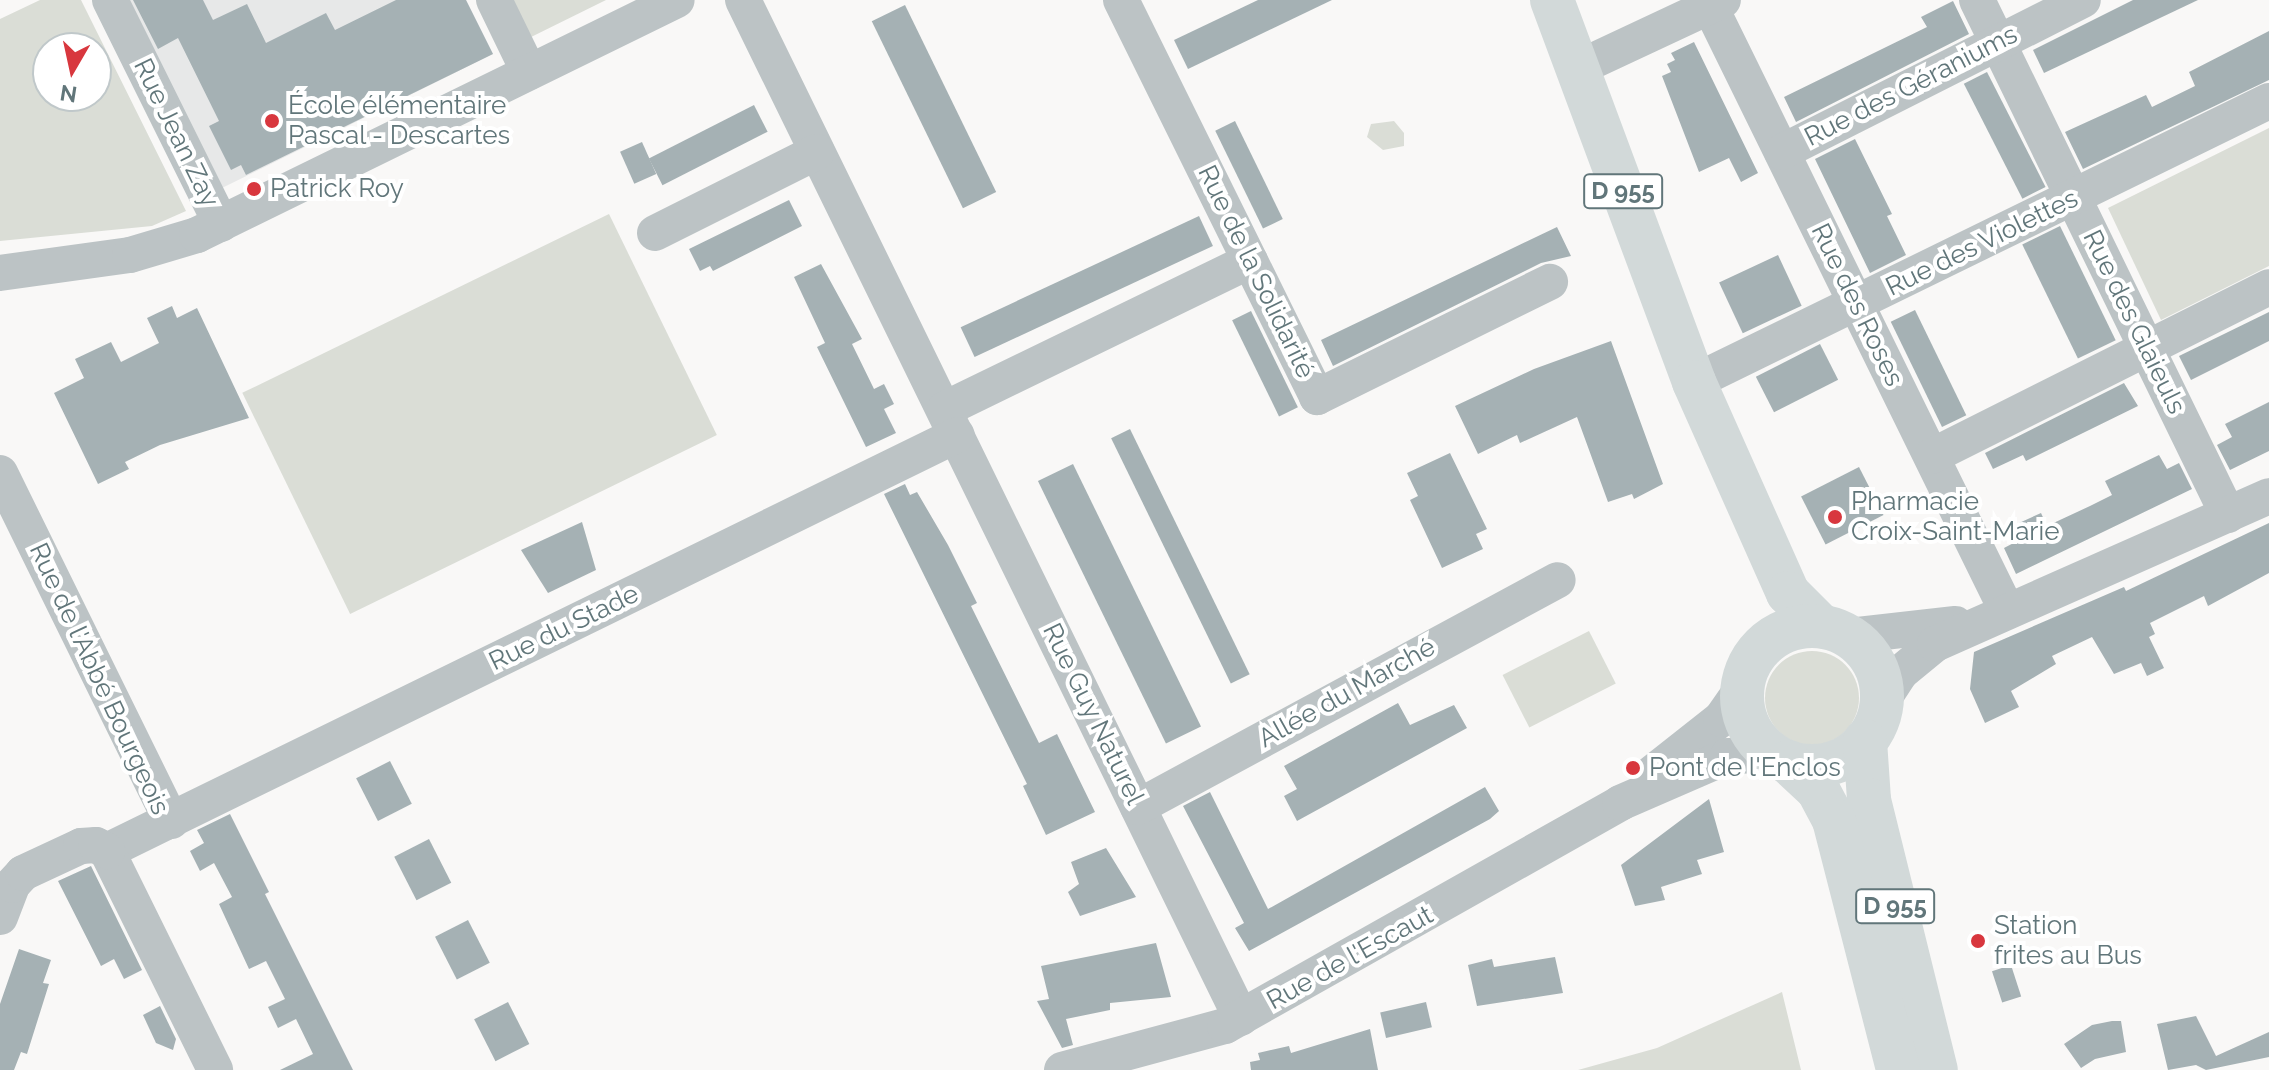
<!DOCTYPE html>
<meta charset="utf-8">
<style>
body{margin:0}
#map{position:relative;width:2269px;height:1070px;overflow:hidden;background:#f9f8f7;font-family:Raleway,sans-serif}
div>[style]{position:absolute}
.built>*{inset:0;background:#e7e8e8}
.green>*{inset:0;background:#daddd6;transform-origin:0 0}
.round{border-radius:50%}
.building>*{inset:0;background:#a5b1b4;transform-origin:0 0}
.minor>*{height:36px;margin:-18px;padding:0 18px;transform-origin:18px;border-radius:18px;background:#bcc3c5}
.major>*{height:44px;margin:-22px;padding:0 22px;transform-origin:22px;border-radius:22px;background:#d2d9d9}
.major>.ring{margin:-22px;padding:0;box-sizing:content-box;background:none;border:44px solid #d2d9d9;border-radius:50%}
.dots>*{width:22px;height:22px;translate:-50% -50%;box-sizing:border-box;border:4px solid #fff;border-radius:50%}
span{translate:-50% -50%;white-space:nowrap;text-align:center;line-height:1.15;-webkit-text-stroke:8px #fff;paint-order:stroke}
.shield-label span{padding:2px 6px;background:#fff;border:2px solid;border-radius:6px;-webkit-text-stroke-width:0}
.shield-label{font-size:24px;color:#61767a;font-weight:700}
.street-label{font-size:26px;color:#61767a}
.poi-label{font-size:26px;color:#61767a}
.left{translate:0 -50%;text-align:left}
.north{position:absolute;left:32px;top:32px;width:80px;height:80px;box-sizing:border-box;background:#fff;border:2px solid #c0c8ca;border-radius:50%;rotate:189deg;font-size:22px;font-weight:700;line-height:32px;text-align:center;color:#61767a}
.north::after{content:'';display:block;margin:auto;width:28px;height:36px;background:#d8373e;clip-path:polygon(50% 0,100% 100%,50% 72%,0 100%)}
</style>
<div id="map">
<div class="built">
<div style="clip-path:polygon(125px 0,466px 0,493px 54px,222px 188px)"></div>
</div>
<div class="green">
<div style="clip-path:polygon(evenodd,40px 0,81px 0,186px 211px,152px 226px,0 241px,0 19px,40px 0,48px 48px,96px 48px,96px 96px,48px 96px,48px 48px)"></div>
<div style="clip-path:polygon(505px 0,606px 0,523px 41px)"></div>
<div style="clip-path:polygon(1394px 121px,1404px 133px,1404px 146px,1383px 150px,1367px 137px,1371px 124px)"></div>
<div style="clip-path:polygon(2269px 128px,2269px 266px,2161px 320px,2108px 208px)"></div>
<div style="left:609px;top:214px;width:246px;height:408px;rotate:64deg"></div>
<div style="left:1589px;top:631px;width:59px;height:97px;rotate:63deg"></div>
<div class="round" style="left:1765px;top:651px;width:94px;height:94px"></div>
<div style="clip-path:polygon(1782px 992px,1801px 1070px,1578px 1070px,1657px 1048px)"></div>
</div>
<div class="building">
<div style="clip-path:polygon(133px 0,203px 0,213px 20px,247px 4px,266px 43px,326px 13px,335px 30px,396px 0,466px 0,493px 54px,246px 175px,241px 165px,231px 170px,209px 126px,219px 121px,178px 38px,158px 49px)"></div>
<div style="clip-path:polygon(1258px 0,1332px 0,1188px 69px,1174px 40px)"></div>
<div style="clip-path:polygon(2133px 0,2198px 0,2044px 73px,2033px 50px)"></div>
<div style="clip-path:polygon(1953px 1px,1969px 34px,1796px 122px,1784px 97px,1927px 27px,1921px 17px)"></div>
<div style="left:905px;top:5px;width:208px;height:37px;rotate:64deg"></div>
<div style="clip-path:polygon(2269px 31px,2269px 80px,2083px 169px,2065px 132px,2146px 95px,2152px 107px,2195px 86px,2189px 72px)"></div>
<div style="clip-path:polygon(1694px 42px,1758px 173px,1741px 182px,1729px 158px,1699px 172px,1662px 76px,1671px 72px,1667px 64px,1675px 60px,1671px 53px)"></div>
<div style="left:1987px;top:72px;width:129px;height:26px;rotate:63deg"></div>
<div style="left:754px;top:105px;width:30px;height:118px;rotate:63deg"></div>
<div style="left:1235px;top:121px;width:109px;height:22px;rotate:64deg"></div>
<div style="clip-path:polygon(1855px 139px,1892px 214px,1887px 216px,1906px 255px,1870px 273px,1815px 159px)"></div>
<div style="left:642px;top:142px;width:35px;height:24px;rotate:66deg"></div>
<div style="clip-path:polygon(789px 200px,802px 226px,713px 271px,710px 266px,700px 271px,689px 249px)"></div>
<div style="left:1199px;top:216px;width:33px;height:263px;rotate:65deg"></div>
<div style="left:2060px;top:226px;width:127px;height:42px;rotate:64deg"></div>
<div style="clip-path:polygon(1557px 227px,1571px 256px,1541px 263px,1333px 366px,1321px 340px)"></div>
<div style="left:1778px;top:255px;width:56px;height:65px;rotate:65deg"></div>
<div style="clip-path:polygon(821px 264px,862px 339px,852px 344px,874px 389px,884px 384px,894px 404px,884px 409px,896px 433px,866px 447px,817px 347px,825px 343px,794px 277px)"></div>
<div style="clip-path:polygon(172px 306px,177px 318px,197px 308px,249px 418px,160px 445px,125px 462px,129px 469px,98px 484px,54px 393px,84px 378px,75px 359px,111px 342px,121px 362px,159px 343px,147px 318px)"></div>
<div style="left:1915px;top:310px;width:117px;height:27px;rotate:64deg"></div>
<div style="left:1251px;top:311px;width:107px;height:21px;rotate:64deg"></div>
<div style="clip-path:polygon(2269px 312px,2269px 341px,2191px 380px,2179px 356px)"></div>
<div style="clip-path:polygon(1611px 341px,1663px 484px,1634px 499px,1632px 494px,1608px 502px,1577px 417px,1520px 443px,1517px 435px,1478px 454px,1455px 406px,1534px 369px)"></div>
<div style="left:1820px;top:344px;width:40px;height:72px;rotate:63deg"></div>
<div style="clip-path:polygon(2124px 383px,2138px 406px,2026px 461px,2023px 455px,1993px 469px,1985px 453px)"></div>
<div style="clip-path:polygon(2269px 402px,2269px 451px,2230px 470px,2217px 445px,2232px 437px,2225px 424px)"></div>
<div style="left:1130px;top:429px;width:273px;height:21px;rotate:64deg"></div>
<div style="clip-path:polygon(1450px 453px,1487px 529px,1476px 534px,1483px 549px,1442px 568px,1410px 500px,1418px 496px,1407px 473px)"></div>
<div style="clip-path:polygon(2159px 455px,2167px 469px,2179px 463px,2192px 489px,2016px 574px,2004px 548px,2025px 537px,2019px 523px,2041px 513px,2047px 526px,2090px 506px,2112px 495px,2105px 481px)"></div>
<div style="left:1073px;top:464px;width:292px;height:39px;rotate:64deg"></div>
<div style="left:1859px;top:467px;width:54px;height:65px;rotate:63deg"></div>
<div style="clip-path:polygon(905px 484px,910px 495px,917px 492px,948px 545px,977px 603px,971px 606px,1039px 743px,1057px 734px,1095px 812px,1046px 835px,1023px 786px,1027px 784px,884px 494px)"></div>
<div style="clip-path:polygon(582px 522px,596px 570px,548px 593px,521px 550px)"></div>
<div style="clip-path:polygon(2269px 523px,2269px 573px,2208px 606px,2204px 596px,2150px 623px,2155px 634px,2149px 637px,2164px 668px,2147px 676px,2141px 663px,2114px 674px,2092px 637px,2052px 656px,2056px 664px,2011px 691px,2019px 707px,1985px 723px,1970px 689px,1974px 652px,2124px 587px,2126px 591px)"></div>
<div style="clip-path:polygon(1398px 703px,1410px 725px,1454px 705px,1467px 728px,1297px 821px,1284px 796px,1297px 789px,1284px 766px)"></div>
<div style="left:390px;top:761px;width:48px;height:38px;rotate:63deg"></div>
<div style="clip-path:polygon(1485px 787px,1499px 811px,1490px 819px,1249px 951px,1235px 928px,1244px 923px,1183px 806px,1210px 792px,1268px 909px)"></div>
<div style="clip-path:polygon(1709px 799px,1724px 852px,1697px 860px,1702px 874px,1661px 887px,1665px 900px,1635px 906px,1621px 865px)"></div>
<div style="clip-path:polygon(230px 814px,269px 892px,265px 894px,353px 1070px,280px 1070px,313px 1054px,296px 1019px,278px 1028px,268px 1007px,285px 999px,266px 961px,249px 969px,219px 904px,232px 897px,214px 863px,200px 871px,190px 851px,204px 843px,197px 830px)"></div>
<div style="left:429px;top:839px;width:49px;height:39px;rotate:63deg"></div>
<div style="clip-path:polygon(1106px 848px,1136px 897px,1080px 916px,1068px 892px,1079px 884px,1071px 862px)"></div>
<div style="clip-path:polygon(91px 866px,142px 970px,124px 979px,114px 959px,101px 966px,58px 881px)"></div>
<div style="left:468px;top:920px;width:48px;height:37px;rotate:63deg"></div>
<div style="clip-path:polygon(1156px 943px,1171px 997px,1110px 1003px,1110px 1010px,1066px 1019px,1073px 1045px,1062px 1048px,1037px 1001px,1049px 999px,1041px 966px)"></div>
<div style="clip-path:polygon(19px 949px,51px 960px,43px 983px,49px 984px,27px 1054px,21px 1052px,14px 1070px,0 1070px,0 1004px)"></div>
<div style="clip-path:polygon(1555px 957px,1563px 993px,1477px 1006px,1468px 965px,1492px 959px,1494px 967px)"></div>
<div style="left:2011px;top:965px;width:33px;height:20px;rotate:72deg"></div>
<div style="left:508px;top:1002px;width:47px;height:38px;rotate:63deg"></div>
<div style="left:1426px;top:1002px;width:26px;height:47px;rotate:77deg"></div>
<div style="clip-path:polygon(160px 1006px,176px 1039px,173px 1050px,156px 1043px,143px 1015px)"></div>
<div style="clip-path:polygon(2196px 1016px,2216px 1056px,2269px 1032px,2269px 1057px,2206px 1070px,2196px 1065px,2168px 1070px,2157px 1024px)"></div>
<div style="clip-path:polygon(2112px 1021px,2121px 1021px,2126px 1052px,2095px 1059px,2081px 1068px,2064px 1044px,2092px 1025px)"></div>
<div style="clip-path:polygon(1370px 1029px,1378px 1070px,1251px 1070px,1250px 1062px,1260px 1060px,1258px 1053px,1289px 1046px,1291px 1053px)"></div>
</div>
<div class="minor">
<div style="left:110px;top:0;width:250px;rotate:63.6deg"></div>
<div style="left:494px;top:0;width:80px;rotate:64.1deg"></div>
<div style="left:743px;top:0;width:1133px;rotate:63.93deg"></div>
<div style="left:1121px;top:0;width:443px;rotate:63.7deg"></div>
<div style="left:1317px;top:397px;width:260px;rotate:-26.3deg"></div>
<div style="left:1707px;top:0;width:681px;rotate:63.85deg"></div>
<div style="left:1977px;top:0;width:573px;rotate:64.02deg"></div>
<div style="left:1578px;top:68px;width:160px;rotate:-25.1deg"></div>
<div style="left:1782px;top:152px;width:337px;rotate:-26.8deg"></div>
<div style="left:655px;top:233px;width:181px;rotate:-26.6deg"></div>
<div style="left:0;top:273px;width:131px;rotate:-7.9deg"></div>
<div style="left:130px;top:255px;width:70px;rotate:-16.6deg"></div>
<div style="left:197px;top:235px;width:534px;rotate:-26.09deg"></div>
<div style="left:1694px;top:382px;width:640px;rotate:-26.04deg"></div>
<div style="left:945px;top:409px;width:339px;rotate:-25.9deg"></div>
<div style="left:1932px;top:456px;width:377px;rotate:-26.6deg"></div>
<div style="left:0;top:473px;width:388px;rotate:63.8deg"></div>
<div style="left:1849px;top:636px;width:107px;rotate:-6.5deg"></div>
<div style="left:1882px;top:701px;width:33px;rotate:-57deg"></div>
<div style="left:1900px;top:673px;width:45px;rotate:-39.6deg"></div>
<div style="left:1935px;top:644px;width:365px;rotate:-23.9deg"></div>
<div style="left:1650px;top:775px;width:90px;rotate:-38.3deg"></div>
<div style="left:1721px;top:719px;width:35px;rotate:-55deg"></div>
<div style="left:1138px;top:807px;width:477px;rotate:-28.4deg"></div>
<div style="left:107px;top:851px;width:946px;rotate:-26.08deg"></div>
<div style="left:107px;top:851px;width:244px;rotate:63.7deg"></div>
<div style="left:0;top:917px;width:34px;rotate:-69deg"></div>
<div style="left:12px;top:885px;width:16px;rotate:-47deg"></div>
<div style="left:23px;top:873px;width:64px;rotate:-25deg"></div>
<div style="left:81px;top:846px;width:15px;rotate:-4deg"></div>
<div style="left:96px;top:845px;width:13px;rotate:29deg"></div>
<div style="left:1062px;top:1070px;width:169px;rotate:-15.1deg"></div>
<div style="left:1225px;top:1026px;width:454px;rotate:-29.4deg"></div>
<div style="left:1620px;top:803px;width:118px;rotate:-23.5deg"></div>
<div style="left:1728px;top:756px;width:46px;rotate:-1.2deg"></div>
</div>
<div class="major">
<div style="left:1552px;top:0;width:408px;rotate:69.6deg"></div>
<div style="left:1694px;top:382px;width:231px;rotate:66deg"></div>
<div style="left:1788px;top:593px;width:47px;rotate:45deg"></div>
<div class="ring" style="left:1742px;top:626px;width:96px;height:96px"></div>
<div style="left:1865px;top:741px;width:59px;rotate:86.1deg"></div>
<div style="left:1869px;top:800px;width:278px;rotate:76.1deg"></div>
<div style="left:1788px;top:762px;width:41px;rotate:43deg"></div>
<div style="left:1818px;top:790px;width:34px;rotate:62deg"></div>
<div style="left:1834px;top:820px;width:258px;rotate:75.6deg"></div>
</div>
<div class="dots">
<div style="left:272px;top:121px;background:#d8373e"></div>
<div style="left:254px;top:189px;background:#d8373e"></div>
<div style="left:1835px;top:517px;background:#d8373e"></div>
<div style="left:1633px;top:768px;background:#d8373e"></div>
<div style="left:1978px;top:941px;background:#d8373e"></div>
</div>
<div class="shield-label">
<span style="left:1623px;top:191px">D 955</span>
<span style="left:1895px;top:906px">D 955</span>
</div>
<div class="street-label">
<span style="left:1911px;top:86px;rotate:-27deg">Rue des Géraniums</span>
<span style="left:176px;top:133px;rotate:64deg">Rue Jean Zay</span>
<span style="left:1982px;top:243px;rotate:-26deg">Rue des Violettes</span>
<span style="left:1256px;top:272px;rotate:64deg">Rue de la Solidarité</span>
<span style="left:1857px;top:305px;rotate:64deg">Rue des Roses</span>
<span style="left:2134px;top:322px;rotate:64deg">Rue des Glaieuls</span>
<span style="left:564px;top:628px;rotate:-26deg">Rue du Stade</span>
<span style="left:99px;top:679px;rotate:65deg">Rue de l'Abbé Bourgeois</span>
<span style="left:1347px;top:693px;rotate:-29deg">Allée du Marché</span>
<span style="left:1093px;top:714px;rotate:64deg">Rue Guy Naturel</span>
<span style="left:1350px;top:958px;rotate:-29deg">Rue de l'Escaut</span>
</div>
<div class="poi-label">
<span class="left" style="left:288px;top:121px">École élémentaire<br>Pascal - Descartes</span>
<span class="left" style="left:270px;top:189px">Patrick Roy</span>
<span class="left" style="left:1851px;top:517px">Pharmacie<br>Croix-Saint-Marie</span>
<span class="left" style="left:1649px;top:768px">Pont de l'Enclos</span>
<span class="left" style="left:1994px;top:941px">Station<br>frites au Bus</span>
</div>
<div class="north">N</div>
</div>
